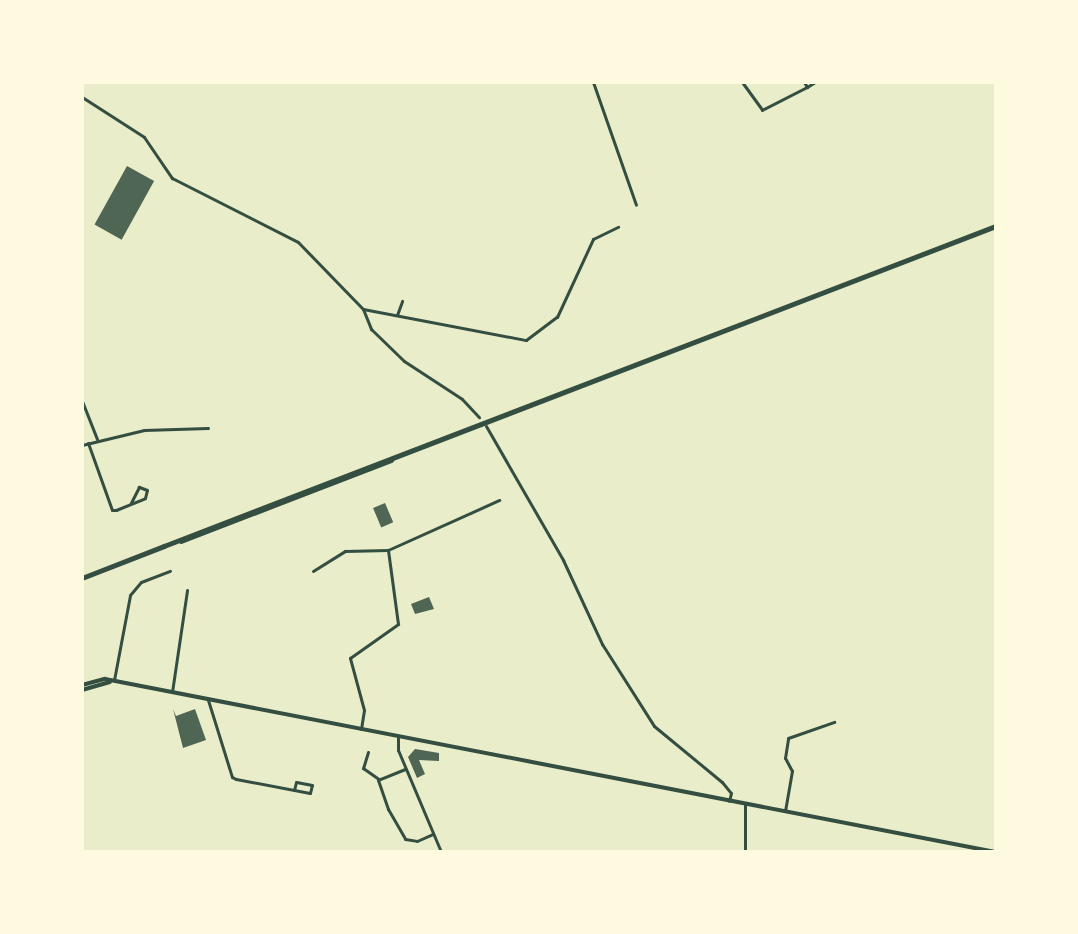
<!DOCTYPE html>
<style>
body{margin:0}
#map{position:relative;width:1078px;height:934px;overflow:hidden;background:#e9edc9;font-family:"Alegreya Sans",sans-serif}
div>[style]{position:absolute}
.building>*{inset:0;background:#4f6655;transform-origin:0 0}
.minor>*{height:3px;margin:-1.5px;padding:0 1.5px;transform-origin:1.5px;border-radius:1.5px;background:#344e41}
.tertiary>*{height:4px;margin:-2px;padding:0 2px;transform-origin:2px;border-radius:2px;background:#344e41}
.primary>*{height:4.5px;margin:-2.25px;padding:0 2.25px;transform-origin:2.25px;border-radius:2.25px;background:#344e41}
span{translate:-50% -50%;white-space:nowrap;text-align:center;line-height:1.15;-webkit-text-stroke:6px #fefae0;paint-order:stroke}
.frame{position:absolute;inset:0;border:84px solid #fefae0;pointer-events:none}
</style>
<div id="map">
<div class="building">
<div style="left:127px;top:166px;width:31px;height:67px;rotate:29deg"></div>
<div style="left:385px;top:503px;width:21px;height:13px;rotate:67deg"></div>
<div style="clip-path:polygon(429px 597px,434px 609px,415px 614px,411px 604px)"></div>
<div style="clip-path:polygon(173px 709px,176px 716px,195px 709px,206px 740px,183px 748px)"></div>
<div style="clip-path:polygon(415px 749px,439px 753px,439px 761px,419px 760px,425px 774px,417px 778px,408px 757px)"></div>
</div>
<div class="minor">
<div style="left:593px;top:82px;width:130px;rotate:70.7deg"></div>
<div style="left:742px;top:82px;width:34px;rotate:54deg"></div>
<div style="left:762px;top:110px;width:51px;rotate:-27.1deg"></div>
<div style="left:804px;top:82px;width:6px;rotate:59deg"></div>
<div style="left:807px;top:87px;width:9px;rotate:-32deg"></div>
<div style="left:82px;top:97px;width:74px;rotate:32.8deg"></div>
<div style="left:144px;top:137px;width:50px;rotate:55.7deg"></div>
<div style="left:172px;top:178px;width:141px;rotate:26.9deg"></div>
<div style="left:298px;top:242px;width:93px;rotate:45.9deg"></div>
<div style="left:363px;top:309px;width:166px;rotate:10.8deg"></div>
<div style="left:526px;top:340px;width:39px;rotate:-37deg"></div>
<div style="left:557px;top:317px;width:86px;rotate:-65.2deg"></div>
<div style="left:593px;top:239px;width:28px;rotate:-26deg"></div>
<div style="left:363px;top:309px;width:22px;rotate:68deg"></div>
<div style="left:371px;top:329px;width:46px;rotate:44.1deg"></div>
<div style="left:404px;top:361px;width:69px;rotate:33.2deg"></div>
<div style="left:462px;top:399px;width:25px;rotate:47deg"></div>
<div style="left:397px;top:315px;width:15px;rotate:-70deg"></div>
<div style="left:82px;top:401px;width:41px;rotate:68.5deg"></div>
<div style="left:486px;top:426px;width:155px;rotate:60.1deg"></div>
<div style="left:563px;top:560px;width:93px;rotate:65.1deg"></div>
<div style="left:602px;top:644px;width:97px;rotate:57.6deg"></div>
<div style="left:654px;top:726px;width:88px;rotate:39.5deg"></div>
<div style="left:722px;top:782px;width:14px;rotate:51deg"></div>
<div style="left:731px;top:793px;width:8px;rotate:104deg"></div>
<div style="left:88px;top:443px;width:71px;rotate:70.3deg"></div>
<div style="left:112px;top:510px;width:4px"></div>
<div style="left:116px;top:510px;width:31px;rotate:-22deg"></div>
<div style="left:145px;top:498px;width:8px;rotate:-76deg"></div>
<div style="left:147px;top:490px;width:9px;rotate:-159deg"></div>
<div style="left:139px;top:487px;width:18px;rotate:117deg"></div>
<div style="left:82px;top:445px;width:64px;rotate:-13.6deg"></div>
<div style="left:144px;top:430px;width:64px;rotate:-1.8deg"></div>
<div style="left:313px;top:571px;width:38px;rotate:-32deg"></div>
<div style="left:345px;top:551px;width:43px;rotate:-1.3deg"></div>
<div style="left:388px;top:550px;width:122px;rotate:-24.2deg"></div>
<div style="left:114px;top:680px;width:86px;rotate:-79.3deg"></div>
<div style="left:130px;top:595px;width:17px;rotate:-50deg"></div>
<div style="left:141px;top:582px;width:31px;rotate:-21deg"></div>
<div style="left:172px;top:692px;width:103px;rotate:-81.6deg"></div>
<div style="left:208px;top:700px;width:81px;rotate:72.7deg"></div>
<div style="left:232px;top:777px;width:4px;rotate:27deg"></div>
<div style="left:236px;top:779px;width:75px;rotate:10.7deg"></div>
<div style="left:310px;top:793px;width:8px;rotate:-76deg"></div>
<div style="left:312px;top:785px;width:16px;rotate:-169deg"></div>
<div style="left:296px;top:782px;width:8px;rotate:104deg"></div>
<div style="left:361px;top:729px;width:19px;rotate:-81deg"></div>
<div style="left:364px;top:710px;width:54px;rotate:-105.1deg"></div>
<div style="left:350px;top:658px;width:59px;rotate:-35.3deg"></div>
<div style="left:398px;top:624px;width:75px;rotate:-97.7deg"></div>
<div style="left:398px;top:737px;width:13px;rotate:90deg"></div>
<div style="left:398px;top:750px;width:111px;rotate:67.1deg"></div>
<div style="left:368px;top:752px;width:17px;rotate:107deg"></div>
<div style="left:363px;top:768px;width:19px;rotate:35deg"></div>
<div style="left:405px;top:769px;width:29px;rotate:158deg"></div>
<div style="left:378px;top:780px;width:31px;rotate:71deg"></div>
<div style="left:388px;top:809px;width:34px;rotate:60deg"></div>
<div style="left:405px;top:839px;width:12px;rotate:9deg"></div>
<div style="left:417px;top:841px;width:17px;rotate:-24deg"></div>
<div style="left:82px;top:779px;width:5px;rotate:90deg"></div>
<div style="left:785px;top:811px;width:41px;rotate:-80.1deg"></div>
<div style="left:792px;top:771px;width:15px;rotate:-118deg"></div>
<div style="left:785px;top:758px;width:20px;rotate:-81deg"></div>
<div style="left:788px;top:738px;width:49px;rotate:-19.2deg"></div>
<div style="left:745px;top:852px;width:48px;rotate:-90deg"></div>
</div>
<div class="tertiary">
<div style="left:82px;top:685px;width:24px;rotate:-15deg"></div>
<div style="left:105px;top:679px;width:907px;rotate:11deg"></div>
<div style="left:82px;top:690px;width:29px;rotate:-16deg"></div>
</div>
<div class="primary">
<div style="left:181px;top:541px;width:225px;rotate:-21.1deg"></div>
<div style="left:164px;top:546px;width:891px;rotate:-21.04deg"></div>
<div style="left:82px;top:578px;width:88px;rotate:-21.3deg"></div>
</div>
<div class="frame"></div>
</div>
